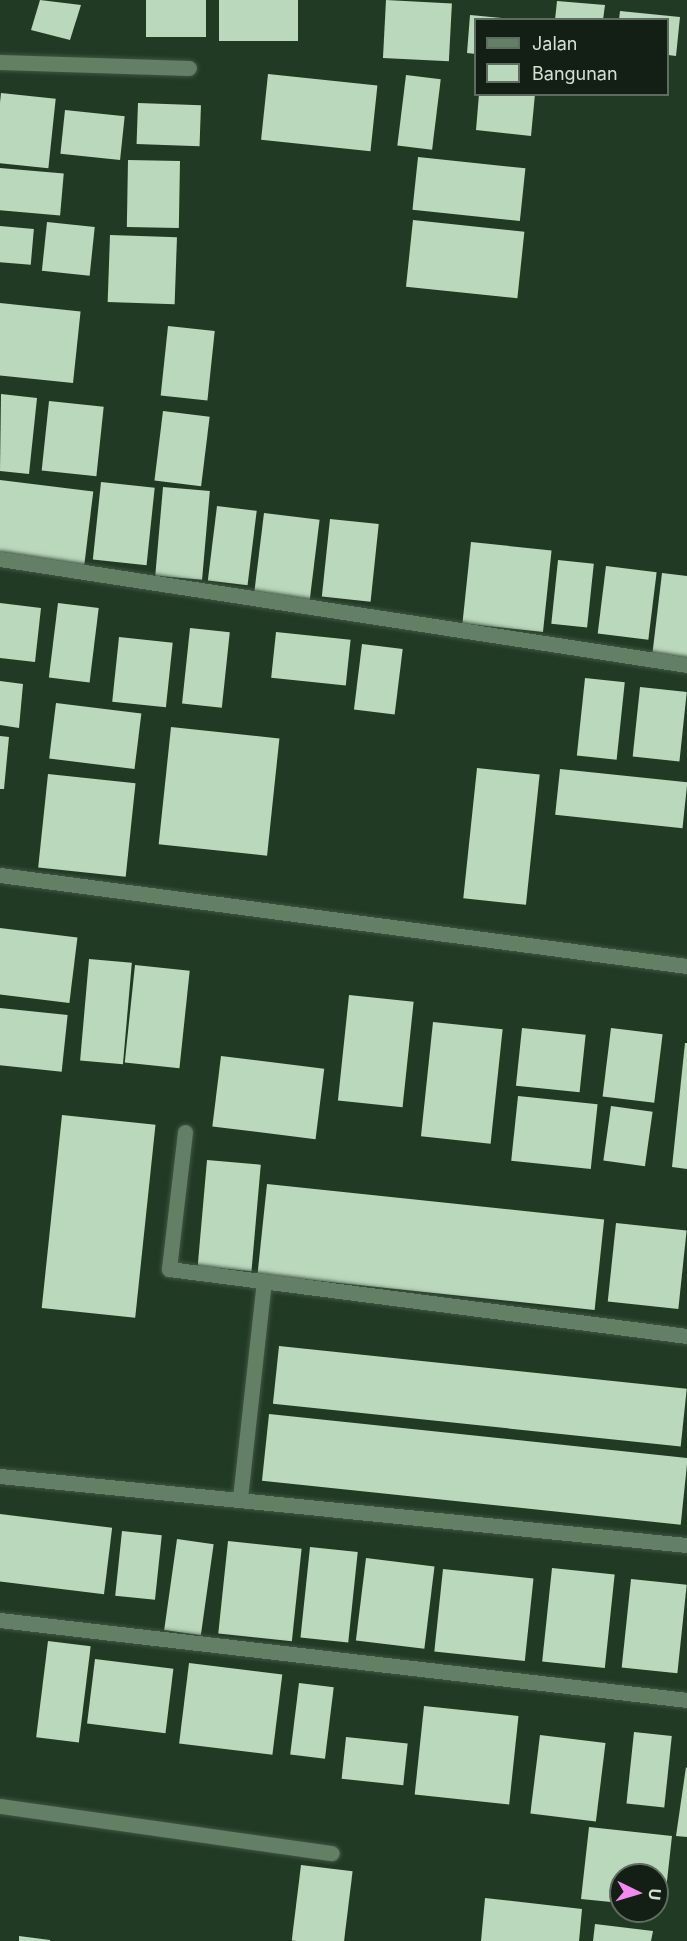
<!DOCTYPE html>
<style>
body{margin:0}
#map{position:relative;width:687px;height:1941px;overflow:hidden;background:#213a24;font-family:Inter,sans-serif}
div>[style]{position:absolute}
.building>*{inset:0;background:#bad8bc;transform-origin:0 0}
.roads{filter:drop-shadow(0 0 2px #405643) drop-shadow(0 0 2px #405643)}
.minor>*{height:15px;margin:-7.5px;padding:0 7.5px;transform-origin:7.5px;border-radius:7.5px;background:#637f66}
span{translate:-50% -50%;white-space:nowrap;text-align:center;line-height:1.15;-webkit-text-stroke:6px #131e14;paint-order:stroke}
.legend{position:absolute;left:474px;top:18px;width:195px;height:78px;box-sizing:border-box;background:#131e14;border:2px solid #5f6c60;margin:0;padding:8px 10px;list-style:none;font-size:18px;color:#d1e0d2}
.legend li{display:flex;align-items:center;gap:12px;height:30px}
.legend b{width:30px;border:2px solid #5f6c60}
.north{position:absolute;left:609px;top:1863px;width:60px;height:60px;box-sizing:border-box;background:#131e14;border:2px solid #5f6c60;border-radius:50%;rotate:95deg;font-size:16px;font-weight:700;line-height:24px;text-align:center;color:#d1e0d2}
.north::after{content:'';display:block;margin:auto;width:21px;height:27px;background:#f28af2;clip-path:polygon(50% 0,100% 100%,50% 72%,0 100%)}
</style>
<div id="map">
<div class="building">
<div style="clip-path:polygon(40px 0,81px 5px,70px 40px,31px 30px)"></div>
<div style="left:146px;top:0;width:60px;height:37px"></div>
<div style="left:219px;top:0;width:79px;height:41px"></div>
<div style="left:386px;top:0;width:66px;height:58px;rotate:3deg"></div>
<div style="clip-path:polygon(557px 1px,605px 5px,603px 20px,555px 20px)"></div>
<div style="clip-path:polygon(620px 11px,680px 17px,676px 56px,668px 55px,668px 20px,619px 20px)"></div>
<div style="clip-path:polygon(470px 15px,502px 18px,476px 20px,476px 54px,467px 53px)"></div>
<div style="left:268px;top:74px;width:110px;height:66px;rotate:6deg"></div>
<div style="left:406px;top:75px;width:35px;height:71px;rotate:7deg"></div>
<div style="left:1px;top:93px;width:55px;height:70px;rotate:6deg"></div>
<div style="clip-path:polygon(479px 94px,535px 94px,531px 136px,476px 130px)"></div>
<div style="left:138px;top:103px;width:63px;height:41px;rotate:2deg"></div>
<div style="left:65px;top:110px;width:60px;height:44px;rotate:6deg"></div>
<div style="left:418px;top:157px;width:108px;height:53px;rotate:6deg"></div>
<div style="left:128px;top:160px;width:52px;height:67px;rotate:1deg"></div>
<div style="left:0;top:168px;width:64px;height:42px;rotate:5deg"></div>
<div style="left:413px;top:220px;width:112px;height:67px;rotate:6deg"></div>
<div style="left:47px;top:222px;width:48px;height:49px;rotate:6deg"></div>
<div style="left:0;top:226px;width:34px;height:36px;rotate:5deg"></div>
<div style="left:110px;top:235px;width:67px;height:67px;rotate:2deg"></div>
<div style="left:0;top:303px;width:81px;height:72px;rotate:6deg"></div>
<div style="left:168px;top:326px;width:47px;height:70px;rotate:6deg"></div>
<div style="clip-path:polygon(1px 394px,37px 398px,29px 474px,0 471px)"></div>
<div style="left:49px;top:401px;width:55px;height:70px;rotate:6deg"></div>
<div style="left:163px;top:411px;width:47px;height:70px;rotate:7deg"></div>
<div style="left:0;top:480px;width:94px;height:76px;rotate:7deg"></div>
<div style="left:101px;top:482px;width:54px;height:78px;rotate:6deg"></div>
<div style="left:163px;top:487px;width:47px;height:89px;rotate:5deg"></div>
<div style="left:217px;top:506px;width:40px;height:75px;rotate:7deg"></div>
<div style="left:264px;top:513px;width:56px;height:82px;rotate:7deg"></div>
<div style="left:330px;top:519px;width:49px;height:78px;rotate:6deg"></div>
<div style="left:471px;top:542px;width:81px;height:82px;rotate:6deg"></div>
<div style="left:558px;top:560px;width:36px;height:64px;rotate:6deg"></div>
<div style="left:606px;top:566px;width:51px;height:68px;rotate:7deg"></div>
<div style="clip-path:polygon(662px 573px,687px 576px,687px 661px,652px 657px)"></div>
<div style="clip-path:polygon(0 603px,41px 608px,35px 662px,0 658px)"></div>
<div style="left:58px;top:603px;width:41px;height:75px;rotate:7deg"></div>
<div style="left:190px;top:628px;width:40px;height:76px;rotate:6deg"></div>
<div style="left:276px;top:632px;width:75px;height:46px;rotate:6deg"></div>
<div style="left:119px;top:637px;width:54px;height:65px;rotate:6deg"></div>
<div style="left:362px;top:644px;width:41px;height:66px;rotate:7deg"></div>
<div style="left:585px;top:678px;width:40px;height:78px;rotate:6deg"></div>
<div style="clip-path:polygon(0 681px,23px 684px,19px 728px,0 725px)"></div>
<div style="left:640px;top:687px;width:47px;height:70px;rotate:6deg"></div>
<div style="left:56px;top:703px;width:86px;height:56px;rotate:7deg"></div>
<div style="left:171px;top:727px;width:109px;height:118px;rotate:6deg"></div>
<div style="clip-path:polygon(0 736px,9px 737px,4px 789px,0 789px)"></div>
<div style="left:477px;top:768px;width:63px;height:131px;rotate:6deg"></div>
<div style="left:560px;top:769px;width:128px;height:46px;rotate:6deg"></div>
<div style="left:48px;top:774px;width:88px;height:94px;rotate:6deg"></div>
<div style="left:0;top:928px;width:78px;height:66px;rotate:7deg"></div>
<div style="left:89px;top:959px;width:43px;height:102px;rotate:5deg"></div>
<div style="left:135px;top:965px;width:55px;height:98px;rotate:6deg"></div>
<div style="left:349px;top:995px;width:65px;height:106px;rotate:6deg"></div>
<div style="left:0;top:1008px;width:68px;height:57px;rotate:6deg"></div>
<div style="left:433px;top:1022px;width:70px;height:115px;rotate:6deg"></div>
<div style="left:522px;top:1028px;width:64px;height:58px;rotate:6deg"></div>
<div style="left:611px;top:1028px;width:52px;height:69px;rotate:7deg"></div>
<div style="clip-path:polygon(685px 1043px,687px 1043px,687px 1169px,672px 1167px)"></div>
<div style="left:221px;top:1056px;width:104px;height:71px;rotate:7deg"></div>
<div style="left:518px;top:1096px;width:80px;height:65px;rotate:6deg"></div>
<div style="left:611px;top:1106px;width:42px;height:55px;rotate:8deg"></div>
<div style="left:62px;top:1115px;width:94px;height:194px;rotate:6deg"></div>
<div style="left:207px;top:1160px;width:54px;height:107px;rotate:5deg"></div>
<div style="left:267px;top:1184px;width:339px;height:91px;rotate:6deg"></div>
<div style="left:616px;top:1223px;width:71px;height:79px;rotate:6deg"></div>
<div style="left:279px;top:1346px;width:410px;height:58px;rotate:6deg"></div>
<div style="left:269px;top:1414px;width:421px;height:67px;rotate:6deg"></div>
<div style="left:0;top:1514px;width:113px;height:67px;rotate:7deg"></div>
<div style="left:122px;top:1531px;width:40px;height:65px;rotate:6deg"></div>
<div style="left:177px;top:1539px;width:37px;height:92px;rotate:8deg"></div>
<div style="left:228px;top:1541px;width:74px;height:93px;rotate:6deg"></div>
<div style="left:310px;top:1547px;width:48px;height:91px;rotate:6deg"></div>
<div style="left:366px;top:1558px;width:69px;height:83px;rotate:7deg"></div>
<div style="left:552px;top:1568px;width:63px;height:94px;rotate:6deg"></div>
<div style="left:443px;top:1569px;width:91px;height:83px;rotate:6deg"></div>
<div style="left:631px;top:1579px;width:56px;height:89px;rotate:6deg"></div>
<div style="left:48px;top:1641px;width:43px;height:97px;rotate:7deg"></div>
<div style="left:95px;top:1659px;width:79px;height:65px;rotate:7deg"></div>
<div style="left:189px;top:1663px;width:94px;height:81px;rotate:7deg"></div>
<div style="left:299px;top:1683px;width:35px;height:72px;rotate:7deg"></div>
<div style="left:424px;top:1706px;width:95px;height:89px;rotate:6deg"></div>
<div style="left:634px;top:1732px;width:38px;height:72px;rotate:6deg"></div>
<div style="left:540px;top:1735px;width:66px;height:79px;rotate:7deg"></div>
<div style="left:346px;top:1737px;width:62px;height:42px;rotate:6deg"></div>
<div style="clip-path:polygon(686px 1767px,687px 1768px,687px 1837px,676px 1836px)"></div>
<div style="clip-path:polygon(589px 1827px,672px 1836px,664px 1908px,657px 1908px,657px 1875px,621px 1875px,621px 1903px,581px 1899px)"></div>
<div style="left:301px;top:1865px;width:52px;height:76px;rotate:7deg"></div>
<div style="clip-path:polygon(485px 1898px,582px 1909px,579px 1941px,481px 1941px)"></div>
<div style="clip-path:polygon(595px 1924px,653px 1931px,651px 1941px,593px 1941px)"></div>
<div style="clip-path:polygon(19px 1936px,50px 1940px,50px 1941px,19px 1941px)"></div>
</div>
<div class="roads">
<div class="minor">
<div style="left:0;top:62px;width:189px;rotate:1.8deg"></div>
<div style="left:0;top:559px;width:695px;rotate:8.77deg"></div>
<div style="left:0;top:875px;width:693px;rotate:7.55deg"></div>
<div style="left:185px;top:1132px;width:138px;rotate:96.7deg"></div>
<div style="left:169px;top:1269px;width:522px;rotate:7.37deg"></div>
<div style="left:0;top:1476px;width:690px;rotate:5.74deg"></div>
<div style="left:240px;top:1498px;width:217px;rotate:-83.7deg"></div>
<div style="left:0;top:1620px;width:692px;rotate:6.64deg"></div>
<div style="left:0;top:1806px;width:335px;rotate:8.1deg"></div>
</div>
</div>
<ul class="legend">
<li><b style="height:8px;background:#637f66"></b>Jalan</li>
<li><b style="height:16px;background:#bad8bc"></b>Bangunan</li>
</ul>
<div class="north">U</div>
</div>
